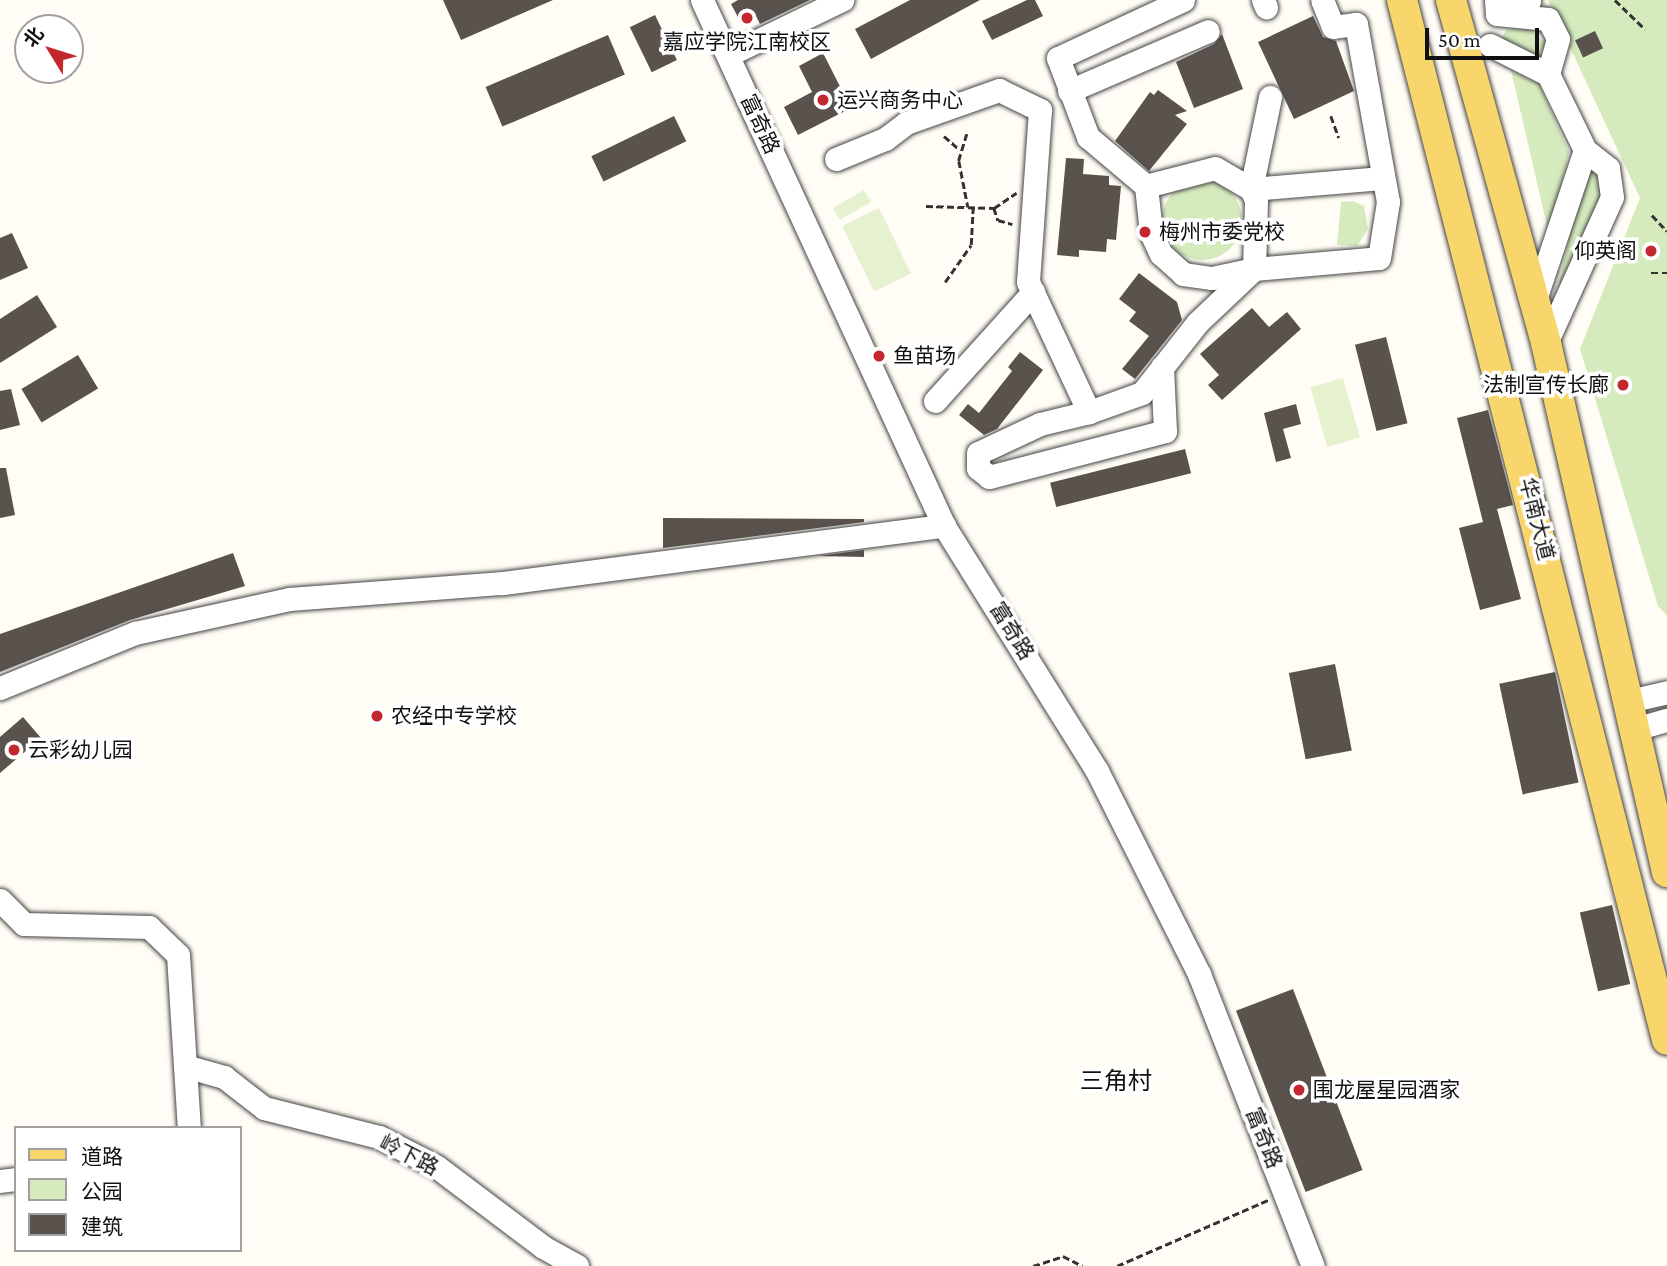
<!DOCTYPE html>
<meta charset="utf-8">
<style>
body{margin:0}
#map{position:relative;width:1667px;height:1266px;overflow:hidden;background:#fffdf5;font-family:"Crimson Pro","Noto Sans SC",serif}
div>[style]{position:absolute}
.green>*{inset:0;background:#d5ebbd}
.round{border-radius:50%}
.pitch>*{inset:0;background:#e6f2cf;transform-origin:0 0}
.building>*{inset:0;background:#5a524d;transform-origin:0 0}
.path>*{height:2.5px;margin-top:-1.25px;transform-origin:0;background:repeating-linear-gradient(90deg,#333 0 7px,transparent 0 10.5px)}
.roads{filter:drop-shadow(0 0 2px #444) drop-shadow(0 0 2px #444)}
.minor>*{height:23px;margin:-11.5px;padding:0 11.5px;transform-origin:11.5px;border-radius:11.5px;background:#fff}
.major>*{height:30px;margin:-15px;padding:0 15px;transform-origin:15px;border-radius:15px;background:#f9d66b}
.dots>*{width:19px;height:19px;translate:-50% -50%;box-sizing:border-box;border:4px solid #fff;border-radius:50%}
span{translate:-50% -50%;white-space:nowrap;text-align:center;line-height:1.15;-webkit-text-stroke:7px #fff;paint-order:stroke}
.poi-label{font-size:21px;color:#111}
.left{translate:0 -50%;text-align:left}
.right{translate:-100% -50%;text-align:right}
.street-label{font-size:21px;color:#111}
.quarter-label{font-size:24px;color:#111}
.legend{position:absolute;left:14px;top:1126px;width:228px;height:126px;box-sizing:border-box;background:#fff;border:2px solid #a0a0a0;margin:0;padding:9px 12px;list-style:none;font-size:21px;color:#111}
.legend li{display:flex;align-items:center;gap:14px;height:35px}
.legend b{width:35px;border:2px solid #a0a0a0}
.north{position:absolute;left:14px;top:14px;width:70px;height:70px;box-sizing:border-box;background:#fff;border:2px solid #a0a0a0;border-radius:50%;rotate:308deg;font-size:19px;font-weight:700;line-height:28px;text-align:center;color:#111}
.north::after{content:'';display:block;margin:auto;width:24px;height:32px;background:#c4262e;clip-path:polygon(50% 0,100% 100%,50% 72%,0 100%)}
.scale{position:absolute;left:1425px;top:28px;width:114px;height:32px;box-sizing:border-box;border:4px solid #111;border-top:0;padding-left:9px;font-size:21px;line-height:24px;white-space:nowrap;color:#111;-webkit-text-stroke:5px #fff;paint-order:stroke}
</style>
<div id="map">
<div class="green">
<div style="clip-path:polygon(1548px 0,1667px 0,1667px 616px,1658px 606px,1580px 349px,1640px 198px)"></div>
<div style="clip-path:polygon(1528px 27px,1546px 44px,1538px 56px,1500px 42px,1506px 30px)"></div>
<div style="clip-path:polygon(1511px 70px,1539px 84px,1569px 152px,1552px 226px,1547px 226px)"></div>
<div style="clip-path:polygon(1587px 159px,1600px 168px,1604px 191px,1564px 289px,1559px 283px)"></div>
<div class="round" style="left:1162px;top:180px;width:80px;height:80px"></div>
<div style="clip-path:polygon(1353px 201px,1364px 206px,1368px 229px,1357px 246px,1337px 245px,1341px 202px)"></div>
</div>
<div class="pitch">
<div style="left:864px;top:190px;width:14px;height:36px;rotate:60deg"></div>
<div style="left:879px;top:208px;width:73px;height:41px;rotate:64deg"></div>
<div style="left:1343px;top:378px;width:62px;height:34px;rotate:74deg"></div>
</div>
<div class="building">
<div style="clip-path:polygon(443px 0,553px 0,461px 40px)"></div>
<div style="clip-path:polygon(738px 0,810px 0,760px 24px,754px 12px,739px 19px,731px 4px)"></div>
<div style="clip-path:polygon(910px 0,980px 0,871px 59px,855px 29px)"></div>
<div style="clip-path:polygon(1027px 0,1035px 0,1043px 16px,992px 40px,982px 21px)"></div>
<div style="left:655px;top:15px;width:50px;height:28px;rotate:64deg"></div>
<div style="clip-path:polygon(1313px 16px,1323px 37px,1336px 41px,1354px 91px,1294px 119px,1258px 42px)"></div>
<div style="left:1595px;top:31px;width:19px;height:22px;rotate:65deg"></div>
<div style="clip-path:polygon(1222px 34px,1243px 89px,1194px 108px,1176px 62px,1214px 44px)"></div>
<div style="left:608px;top:35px;width:43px;height:133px;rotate:67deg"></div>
<div style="clip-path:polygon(823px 53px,851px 108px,798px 135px,784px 107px,812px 92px,799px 66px)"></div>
<div style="clip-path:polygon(1158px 90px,1187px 111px,1175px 115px,1187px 124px,1149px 171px,1115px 141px,1150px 92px,1154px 95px)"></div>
<div style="left:674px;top:116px;width:28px;height:92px;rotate:64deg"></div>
<div style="clip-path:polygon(1066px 158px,1084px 159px,1083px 174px,1109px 176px,1109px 185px,1121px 186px,1116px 240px,1107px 239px,1106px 252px,1079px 250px,1079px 257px,1057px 255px)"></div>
<div style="clip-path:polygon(12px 233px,28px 268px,0 280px,0 238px)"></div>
<div style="clip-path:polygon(1651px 244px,1658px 248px,1658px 255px,1651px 259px,1644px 255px,1643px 248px)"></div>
<div style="clip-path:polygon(1139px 273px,1177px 302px,1182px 320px,1135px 379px,1122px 369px,1149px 336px,1129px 321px,1136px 312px,1119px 299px)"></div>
<div style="clip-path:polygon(37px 295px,57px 327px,0 363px,0 319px)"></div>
<div style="clip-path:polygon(1252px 308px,1269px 327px,1287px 312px,1301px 329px,1222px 400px,1208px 385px,1219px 375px,1200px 354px)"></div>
<div style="left:1386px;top:337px;width:89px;height:32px;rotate:76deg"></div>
<div style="clip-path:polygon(1020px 352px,1043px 370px,997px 429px,984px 435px,959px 415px,968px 404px,979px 413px,1012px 371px,1008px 367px)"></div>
<div style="left:78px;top:355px;width:39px;height:66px;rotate:59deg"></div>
<div style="clip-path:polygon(11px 389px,20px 425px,0 430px,0 391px)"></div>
<div style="clip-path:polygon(1296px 404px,1301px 424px,1283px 429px,1291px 458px,1276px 462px,1264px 413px)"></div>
<div style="clip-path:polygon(1488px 410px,1513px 505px,1497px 509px,1521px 599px,1480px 610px,1459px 528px,1483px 522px,1457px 418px)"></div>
<div style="left:1185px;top:449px;width:25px;height:139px;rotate:76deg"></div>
<div style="clip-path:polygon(0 468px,6px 468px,15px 515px,0 518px)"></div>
<div style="clip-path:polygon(663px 518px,864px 519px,864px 522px,663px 548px)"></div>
<div style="clip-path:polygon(864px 550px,864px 557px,818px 556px)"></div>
<div style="clip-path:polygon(233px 553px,245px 586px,130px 620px,0 672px,0 634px)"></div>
<div style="left:1335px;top:664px;width:88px;height:47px;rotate:79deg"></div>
<div style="left:1555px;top:672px;width:113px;height:57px;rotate:78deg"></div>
<div style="clip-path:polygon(23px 717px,41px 738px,0 773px,0 737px)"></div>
<div style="left:1612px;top:905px;width:81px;height:33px;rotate:77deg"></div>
<div style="left:1293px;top:989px;width:194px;height:61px;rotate:69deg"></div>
</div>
<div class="path">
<div style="left:1615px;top:0;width:42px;rotate:44deg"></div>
<div style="left:1331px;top:116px;width:23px;rotate:70deg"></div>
<div style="left:967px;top:134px;width:28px;rotate:107deg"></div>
<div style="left:959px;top:161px;width:47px;rotate:78.9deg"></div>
<div style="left:944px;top:136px;width:20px;rotate:41deg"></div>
<div style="left:926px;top:206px;width:68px;rotate:1.7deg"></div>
<div style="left:994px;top:208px;width:13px;rotate:72deg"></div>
<div style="left:998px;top:220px;width:15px;rotate:16deg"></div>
<div style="left:994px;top:208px;width:27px;rotate:-34deg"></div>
<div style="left:1652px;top:215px;width:22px;rotate:47deg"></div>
<div style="left:1651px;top:273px;width:16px"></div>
<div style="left:945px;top:282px;width:45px;rotate:-54.9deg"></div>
<div style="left:971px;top:245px;width:38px;rotate:-87deg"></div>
<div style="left:1033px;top:1266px;width:32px;rotate:-18deg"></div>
<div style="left:1063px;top:1256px;width:22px;rotate:27deg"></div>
<div style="left:1117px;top:1266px;width:165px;rotate:-23.6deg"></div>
</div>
<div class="roads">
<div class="minor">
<div style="left:702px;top:0;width:579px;rotate:65.29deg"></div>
<div style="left:944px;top:526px;width:289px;rotate:58deg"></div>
<div style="left:1097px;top:771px;width:227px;rotate:63.3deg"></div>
<div style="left:1199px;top:974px;width:313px;rotate:68.7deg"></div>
<div style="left:1183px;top:0;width:138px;rotate:155.1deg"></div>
<div style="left:1058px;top:58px;width:85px;rotate:69.2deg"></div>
<div style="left:1088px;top:137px;width:76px;rotate:40.2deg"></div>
<div style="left:1146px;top:186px;width:71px;rotate:-14.6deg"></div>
<div style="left:1215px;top:168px;width:42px;rotate:30.3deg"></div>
<div style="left:1251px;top:189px;width:132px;rotate:-4.8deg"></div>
<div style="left:1263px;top:0;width:8px;rotate:67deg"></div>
<div style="left:1529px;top:1px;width:33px;rotate:-178deg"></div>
<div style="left:1496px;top:0;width:14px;rotate:86deg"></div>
<div style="left:1497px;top:14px;width:51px;rotate:5.6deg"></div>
<div style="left:1548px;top:19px;width:22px;rotate:63deg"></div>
<div style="left:1558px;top:39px;width:36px;rotate:106deg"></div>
<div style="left:1490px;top:45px;width:65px;rotate:26.6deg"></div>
<div style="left:1548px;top:74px;width:85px;rotate:64deg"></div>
<div style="left:1585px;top:150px;width:160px;rotate:108.5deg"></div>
<div style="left:728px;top:55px;width:127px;rotate:-25.8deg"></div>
<div style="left:1069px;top:91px;width:151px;rotate:-23.3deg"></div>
<div style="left:836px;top:159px;width:53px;rotate:-22.2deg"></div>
<div style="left:885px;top:139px;width:26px;rotate:-37deg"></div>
<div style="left:906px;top:123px;width:99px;rotate:-19.5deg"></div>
<div style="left:999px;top:90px;width:46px;rotate:26deg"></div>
<div style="left:1040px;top:110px;width:172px;rotate:94deg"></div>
<div style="left:1028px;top:282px;width:144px;rotate:64.9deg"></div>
<div style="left:1089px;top:412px;width:56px;rotate:-19.7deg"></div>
<div style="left:1142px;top:393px;width:89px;rotate:-51.8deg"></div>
<div style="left:1197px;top:323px;width:79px;rotate:-43.5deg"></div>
<div style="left:1254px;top:269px;width:125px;rotate:-5deg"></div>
<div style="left:1379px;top:258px;width:57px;rotate:-80.9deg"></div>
<div style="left:1388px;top:202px;width:181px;rotate:-100.2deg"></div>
<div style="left:1356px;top:24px;width:23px;rotate:173deg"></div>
<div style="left:1333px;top:27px;width:29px;rotate:-112deg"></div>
<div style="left:1146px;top:186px;width:47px;rotate:83.9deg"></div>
<div style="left:1151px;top:233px;width:23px;rotate:65deg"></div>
<div style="left:1161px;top:254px;width:30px;rotate:42deg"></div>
<div style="left:1183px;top:274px;width:29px;rotate:8deg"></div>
<div style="left:1212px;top:278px;width:43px;rotate:-12.1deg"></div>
<div style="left:1254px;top:269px;width:69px;rotate:-88.3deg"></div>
<div style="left:1256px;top:200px;width:12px;rotate:-114deg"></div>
<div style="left:1251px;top:189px;width:94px;rotate:-78.3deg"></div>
<div style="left:1546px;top:343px;width:160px;rotate:-65.7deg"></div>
<div style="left:1612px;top:197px;width:29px;rotate:-98deg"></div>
<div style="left:1608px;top:168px;width:29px;rotate:-142deg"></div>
<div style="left:935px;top:401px;width:147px;rotate:-48deg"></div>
<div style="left:1089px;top:412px;width:50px;rotate:166.2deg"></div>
<div style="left:1040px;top:424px;width:68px;rotate:154.9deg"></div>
<div style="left:978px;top:453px;width:15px;rotate:90deg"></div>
<div style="left:978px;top:468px;width:14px;rotate:39deg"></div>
<div style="left:989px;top:477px;width:182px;rotate:-14.6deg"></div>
<div style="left:1165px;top:431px;width:64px;rotate:-92.7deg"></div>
<div style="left:0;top:688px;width:146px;rotate:-22.2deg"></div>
<div style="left:135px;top:633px;width:158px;rotate:-12.4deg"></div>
<div style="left:289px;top:599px;width:215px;rotate:-4.3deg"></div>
<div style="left:503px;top:583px;width:445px;rotate:-7.4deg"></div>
<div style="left:1629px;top:701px;width:39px;rotate:-13deg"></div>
<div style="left:1635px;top:729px;width:33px;rotate:-16deg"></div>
<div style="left:0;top:900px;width:34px;rotate:45deg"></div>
<div style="left:24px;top:924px;width:125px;rotate:1.4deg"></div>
<div style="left:149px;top:927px;width:40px;rotate:44deg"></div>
<div style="left:178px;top:955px;width:173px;rotate:86.4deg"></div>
<div style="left:185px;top:1066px;width:41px;rotate:15.8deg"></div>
<div style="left:224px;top:1077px;width:51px;rotate:37.8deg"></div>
<div style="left:264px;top:1108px;width:119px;rotate:14.2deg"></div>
<div style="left:379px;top:1137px;width:65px;rotate:27.3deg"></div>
<div style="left:437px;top:1167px;width:133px;rotate:37deg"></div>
<div style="left:543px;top:1247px;width:39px;rotate:29deg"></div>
<div style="left:0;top:1181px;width:16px;rotate:-7deg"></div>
</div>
<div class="major">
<div style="left:1402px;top:0;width:1073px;rotate:75.7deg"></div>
<div style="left:1451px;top:0;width:356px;rotate:74.5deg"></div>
<div style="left:1546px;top:343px;width:543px;rotate:77.12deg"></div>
</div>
</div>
<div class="dots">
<div style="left:747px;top:18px;background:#c4262e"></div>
<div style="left:823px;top:100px;background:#c4262e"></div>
<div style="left:1145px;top:232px;background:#c4262e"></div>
<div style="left:1651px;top:251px;background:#c4262e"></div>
<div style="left:879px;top:356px;background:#c4262e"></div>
<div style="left:1623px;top:385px;background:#c4262e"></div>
<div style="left:377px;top:716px;background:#c4262e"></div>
<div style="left:14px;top:750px;background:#c4262e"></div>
<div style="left:1299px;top:1090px;background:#c4262e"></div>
</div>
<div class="poi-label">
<span style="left:747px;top:42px">嘉应学院江南校区</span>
<span class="left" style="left:837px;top:100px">运兴商务中心</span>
<span class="left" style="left:1159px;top:232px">梅州市委党校</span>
<span class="right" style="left:1637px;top:251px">仰英阁</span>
<span class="left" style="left:893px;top:356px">鱼苗场</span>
<span class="right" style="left:1609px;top:385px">法制宣传长廊</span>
<span class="left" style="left:391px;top:716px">农经中专学校</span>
<span class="left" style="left:28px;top:750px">云彩幼儿园</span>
<span class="left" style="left:1313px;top:1090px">围龙屋星园酒家</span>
</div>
<div class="street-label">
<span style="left:760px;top:124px;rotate:65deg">富奇路</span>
<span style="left:1537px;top:519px;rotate:76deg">华南大道</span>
<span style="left:1012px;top:631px;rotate:58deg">富奇路</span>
<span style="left:1264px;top:1138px;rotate:68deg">富奇路</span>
<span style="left:409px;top:1155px;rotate:27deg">岭下路</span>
</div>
<div class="quarter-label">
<span style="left:1116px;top:1081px">三角村</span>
</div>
<ul class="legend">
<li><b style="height:9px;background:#f9d66b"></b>道路</li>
<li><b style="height:19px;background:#d5ebbd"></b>公园</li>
<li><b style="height:19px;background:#5a524d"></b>建筑</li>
</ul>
<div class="north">北</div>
<div class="scale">50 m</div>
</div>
